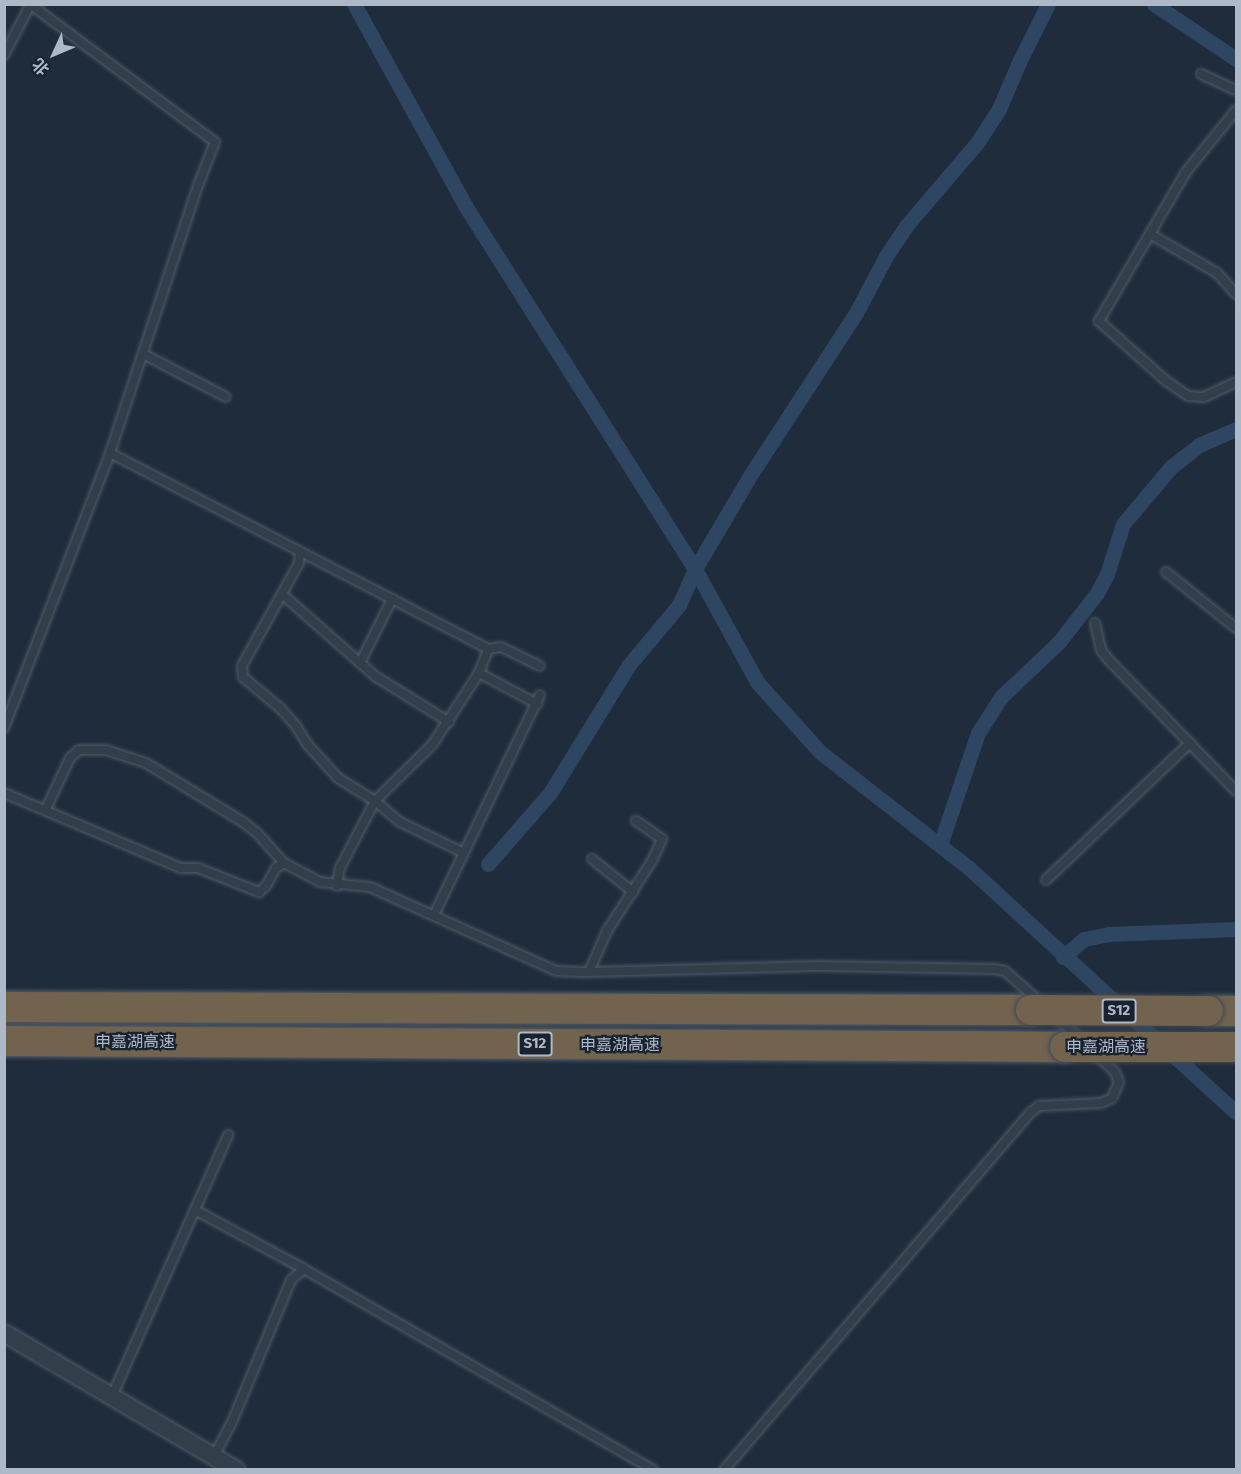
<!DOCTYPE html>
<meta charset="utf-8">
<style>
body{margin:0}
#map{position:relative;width:1241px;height:1474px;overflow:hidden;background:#1f2c3b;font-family:"Fira Sans","Noto Sans SC",sans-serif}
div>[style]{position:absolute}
.canal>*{height:15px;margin:-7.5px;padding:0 7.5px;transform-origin:7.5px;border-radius:7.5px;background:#2f4662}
.roads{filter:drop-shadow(0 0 2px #515c69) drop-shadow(0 0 2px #515c69)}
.lane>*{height:8px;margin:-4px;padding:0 4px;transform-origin:4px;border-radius:4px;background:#333e4b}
.street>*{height:16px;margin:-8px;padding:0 8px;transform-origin:8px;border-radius:8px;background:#333e4b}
.highway>*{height:30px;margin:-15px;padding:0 15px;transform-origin:15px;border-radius:15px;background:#72634f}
.bridges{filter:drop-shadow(0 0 2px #3e4956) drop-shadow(0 0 2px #3e4956)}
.highway-bridge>*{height:30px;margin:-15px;padding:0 15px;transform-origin:15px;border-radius:15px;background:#72634f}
span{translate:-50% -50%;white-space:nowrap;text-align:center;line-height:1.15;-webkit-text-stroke:4.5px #192330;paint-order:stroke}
.shield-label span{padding:2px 4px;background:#192330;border:2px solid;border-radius:4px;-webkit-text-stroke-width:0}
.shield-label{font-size:15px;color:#aeb9c8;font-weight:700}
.street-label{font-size:16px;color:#aeb9c8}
.frame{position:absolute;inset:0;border:6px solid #aeb9c8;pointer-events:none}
.north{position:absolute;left:24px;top:24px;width:60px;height:60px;-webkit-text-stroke:4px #192330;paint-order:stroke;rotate:226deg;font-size:16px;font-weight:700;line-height:24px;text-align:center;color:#aeb9c8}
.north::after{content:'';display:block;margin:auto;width:21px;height:27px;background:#aeb9c8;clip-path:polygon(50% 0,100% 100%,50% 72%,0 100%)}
</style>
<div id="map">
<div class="canal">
<div style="left:354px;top:4px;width:232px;rotate:61.1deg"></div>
<div style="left:466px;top:207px;width:428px;rotate:57.7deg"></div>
<div style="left:695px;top:569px;width:129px;rotate:61.2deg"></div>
<div style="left:757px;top:682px;width:94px;rotate:48deg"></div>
<div style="left:820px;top:752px;width:189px;rotate:37.9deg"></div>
<div style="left:969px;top:868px;width:362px;rotate:42.5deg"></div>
<div style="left:1154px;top:4px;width:99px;rotate:33.9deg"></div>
<div style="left:940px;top:845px;width:118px;rotate:-71.3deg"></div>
<div style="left:978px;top:733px;width:43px;rotate:-57.4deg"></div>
<div style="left:1001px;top:697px;width:80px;rotate:-43.5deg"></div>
<div style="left:1059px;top:642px;width:62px;rotate:-52.2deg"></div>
<div style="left:1097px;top:593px;width:21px;rotate:-62deg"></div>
<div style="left:1107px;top:574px;width:52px;rotate:-72.3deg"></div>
<div style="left:1123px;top:524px;width:75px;rotate:-49.9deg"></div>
<div style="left:1171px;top:467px;width:36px;rotate:-38deg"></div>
<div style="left:1199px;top:445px;width:40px;rotate:-23.4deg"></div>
<div style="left:488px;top:864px;width:94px;rotate:-48.9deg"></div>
<div style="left:550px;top:793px;width:149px;rotate:-58.4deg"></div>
<div style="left:628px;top:666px;width:80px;rotate:-50.1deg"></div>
<div style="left:679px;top:605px;width:39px;rotate:-66deg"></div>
<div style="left:695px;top:569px;width:110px;rotate:-59.5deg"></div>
<div style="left:751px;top:474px;width:192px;rotate:-56.9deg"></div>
<div style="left:856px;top:313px;width:64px;rotate:-62.2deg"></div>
<div style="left:886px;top:256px;width:36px;rotate:-56deg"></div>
<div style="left:906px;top:226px;width:109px;rotate:-49.5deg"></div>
<div style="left:977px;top:143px;width:40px;rotate:-57.1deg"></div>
<div style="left:999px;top:109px;width:53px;rotate:-66.8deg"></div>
<div style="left:1020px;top:60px;width:63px;rotate:-63.4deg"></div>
<div style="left:1063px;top:957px;width:28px;rotate:-41deg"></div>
<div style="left:1084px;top:939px;width:25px;rotate:-11deg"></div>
<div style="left:1109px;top:934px;width:127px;rotate:-2.3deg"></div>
</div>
<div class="roads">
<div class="lane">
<div style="left:4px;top:55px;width:56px;rotate:-62.5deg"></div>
<div style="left:1201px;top:74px;width:38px;rotate:25deg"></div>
<div style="left:1236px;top:110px;width:80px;rotate:128.9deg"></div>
<div style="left:1186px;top:172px;width:173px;rotate:120.3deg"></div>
<div style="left:1099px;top:321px;width:89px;rotate:41.8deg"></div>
<div style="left:1165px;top:380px;width:28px;rotate:35deg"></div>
<div style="left:1188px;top:396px;width:16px;rotate:4deg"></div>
<div style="left:1204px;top:397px;width:35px;rotate:-25deg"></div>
<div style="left:1150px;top:234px;width:78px;rotate:30.2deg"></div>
<div style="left:1217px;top:273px;width:28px;rotate:48deg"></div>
<div style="left:143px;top:354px;width:93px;rotate:27.4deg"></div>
<div style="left:110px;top:453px;width:426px;rotate:27.4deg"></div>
<div style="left:488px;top:649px;width:13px;rotate:-9deg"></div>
<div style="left:501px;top:647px;width:43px;rotate:26deg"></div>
<div style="left:300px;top:552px;width:11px;rotate:95deg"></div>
<div style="left:299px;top:563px;width:118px;rotate:119deg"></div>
<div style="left:242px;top:666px;width:11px;rotate:85deg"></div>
<div style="left:243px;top:677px;width:48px;rotate:40deg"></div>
<div style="left:280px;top:708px;width:24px;rotate:48deg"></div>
<div style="left:296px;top:726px;width:22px;rotate:58deg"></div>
<div style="left:308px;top:745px;width:45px;rotate:47.7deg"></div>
<div style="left:338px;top:778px;width:44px;rotate:31.9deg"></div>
<div style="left:375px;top:801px;width:33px;rotate:40deg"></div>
<div style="left:400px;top:822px;width:71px;rotate:25.8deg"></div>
<div style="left:1166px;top:572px;width:90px;rotate:38.7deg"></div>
<div style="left:282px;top:594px;width:124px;rotate:41.4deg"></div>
<div style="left:375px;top:676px;width:87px;rotate:31.9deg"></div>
<div style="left:1095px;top:623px;width:28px;rotate:77deg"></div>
<div style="left:1101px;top:650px;width:11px;rotate:52deg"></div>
<div style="left:1108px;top:659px;width:184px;rotate:45.9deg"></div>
<div style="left:360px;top:663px;width:72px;rotate:-63.4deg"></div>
<div style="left:479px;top:673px;width:66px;rotate:28.1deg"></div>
<div style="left:4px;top:728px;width:295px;rotate:-68.9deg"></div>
<div style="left:110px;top:453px;width:284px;rotate:-71.8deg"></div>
<div style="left:199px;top:183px;width:44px;rotate:-68.7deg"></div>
<div style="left:215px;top:142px;width:231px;rotate:-143.3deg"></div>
<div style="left:4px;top:793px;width:192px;rotate:23deg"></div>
<div style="left:181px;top:868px;width:17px"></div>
<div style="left:198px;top:868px;width:66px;rotate:21.5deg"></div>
<div style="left:259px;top:892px;width:9px;rotate:-41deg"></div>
<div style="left:266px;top:886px;width:21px;rotate:-61deg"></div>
<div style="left:276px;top:868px;width:9px;rotate:-32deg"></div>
<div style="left:284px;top:863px;width:41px;rotate:27.8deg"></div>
<div style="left:320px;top:882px;width:50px;rotate:5.7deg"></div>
<div style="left:370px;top:887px;width:204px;rotate:24.3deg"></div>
<div style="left:556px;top:971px;width:33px;rotate:2deg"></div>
<div style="left:589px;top:972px;width:229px;rotate:-1.5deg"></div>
<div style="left:818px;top:966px;width:177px;rotate:1deg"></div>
<div style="left:995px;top:969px;width:10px;rotate:11deg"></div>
<div style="left:1005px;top:971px;width:45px;rotate:41.4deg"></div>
<div style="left:46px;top:809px;width:56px;rotate:-64.8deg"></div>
<div style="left:70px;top:758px;width:12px;rotate:-42deg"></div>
<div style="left:79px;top:750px;width:27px"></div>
<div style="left:106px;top:750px;width:42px;rotate:18deg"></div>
<div style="left:146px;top:763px;width:114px;rotate:31.3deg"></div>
<div style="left:243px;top:822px;width:18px;rotate:38deg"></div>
<div style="left:257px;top:833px;width:40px;rotate:48deg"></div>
<div style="left:592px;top:859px;width:53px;rotate:38.8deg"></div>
<div style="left:1046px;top:880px;width:199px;rotate:-43.6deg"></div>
<div style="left:337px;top:886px;width:18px;rotate:-81deg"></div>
<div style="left:340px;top:868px;width:76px;rotate:-62.4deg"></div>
<div style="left:375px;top:801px;width:80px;rotate:-44.5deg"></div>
<div style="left:432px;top:745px;width:86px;rotate:-56.9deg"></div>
<div style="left:479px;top:673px;width:26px;rotate:-69deg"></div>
<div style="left:434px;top:915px;width:244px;rotate:-64.3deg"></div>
<div style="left:589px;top:972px;width:45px;rotate:-66.3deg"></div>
<div style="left:607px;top:931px;width:85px;rotate:-57.4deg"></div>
<div style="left:653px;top:859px;width:22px;rotate:-66deg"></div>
<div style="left:662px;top:839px;width:32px;rotate:-145deg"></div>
<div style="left:1057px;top:1018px;width:30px;rotate:42deg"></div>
<div style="left:195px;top:1210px;width:124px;rotate:28.4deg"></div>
<div style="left:304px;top:1269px;width:403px;rotate:29.9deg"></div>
<div style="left:112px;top:1396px;width:286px;rotate:-66deg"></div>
<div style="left:214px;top:1456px;width:38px;rotate:-62deg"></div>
<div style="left:232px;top:1422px;width:154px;rotate:-67.4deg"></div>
<div style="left:291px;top:1280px;width:17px;rotate:-40deg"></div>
<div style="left:724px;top:1470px;width:472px;rotate:-49.4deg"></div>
<div style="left:1031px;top:1112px;width:10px;rotate:-37deg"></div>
<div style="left:1039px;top:1106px;width:62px;rotate:-2.8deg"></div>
<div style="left:1101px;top:1103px;width:12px;rotate:-24deg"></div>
<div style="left:1112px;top:1098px;width:17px;rotate:-66deg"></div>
<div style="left:1119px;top:1082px;width:11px;rotate:-112deg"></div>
<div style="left:1115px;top:1072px;width:25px;rotate:-137deg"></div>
</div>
<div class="street">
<div style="left:4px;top:1333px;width:270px;rotate:30.5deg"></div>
</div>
<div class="highway">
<div style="left:4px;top:1007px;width:1027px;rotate:0.17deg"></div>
<div style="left:1208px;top:1011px;width:28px"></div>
<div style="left:4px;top:1041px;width:1061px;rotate:0.32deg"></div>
</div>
</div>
<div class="bridges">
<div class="highway-bridge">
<div style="left:1031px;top:1010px;width:177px;rotate:0.3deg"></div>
<div style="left:1065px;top:1047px;width:171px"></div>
</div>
</div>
<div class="shield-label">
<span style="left:1119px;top:1011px">S12</span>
<span style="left:535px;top:1044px">S12</span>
</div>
<div class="street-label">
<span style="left:135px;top:1042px">申嘉湖高速</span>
<span style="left:620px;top:1045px">申嘉湖高速</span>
<span style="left:1106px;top:1047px">申嘉湖高速</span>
</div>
<div class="frame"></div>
<div class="north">北</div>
</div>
